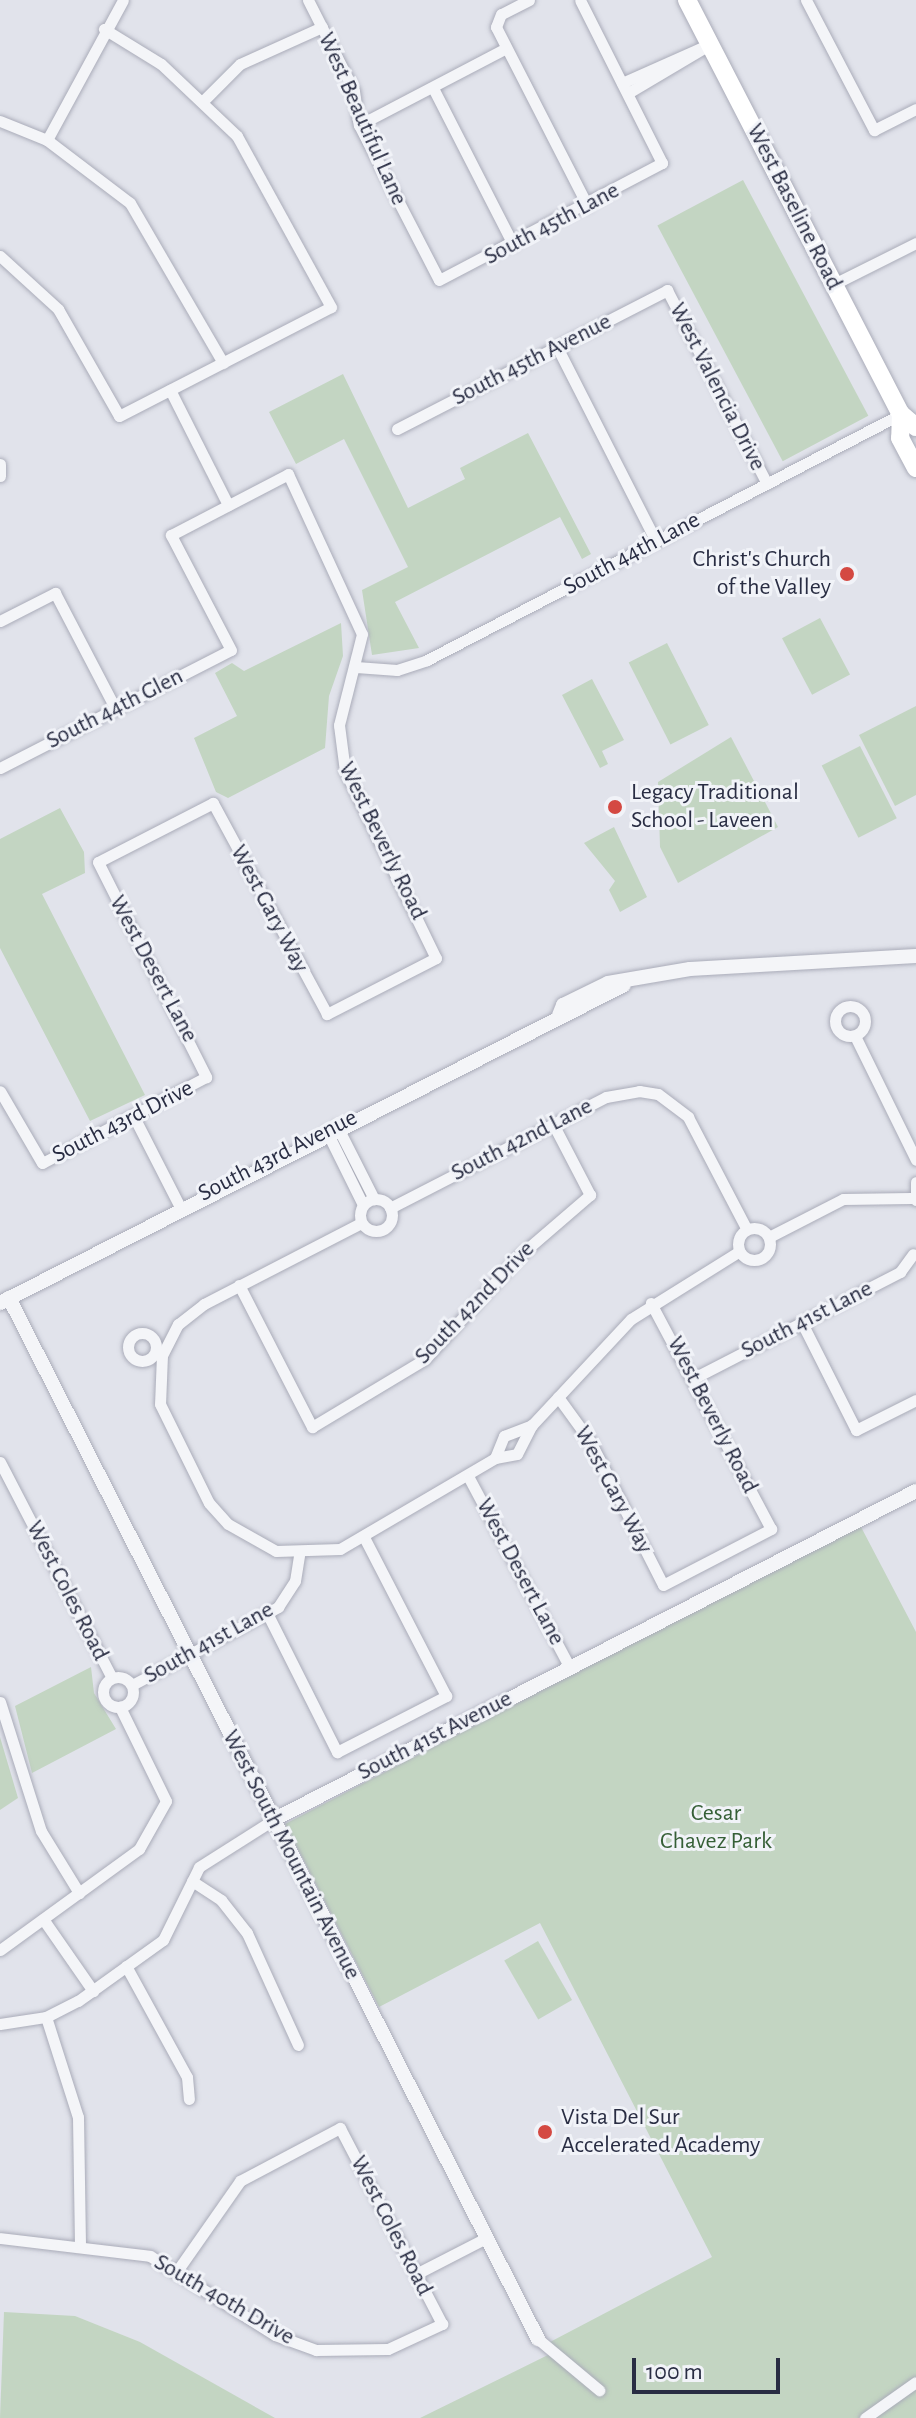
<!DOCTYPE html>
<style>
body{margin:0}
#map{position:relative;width:916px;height:2418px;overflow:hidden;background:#e1e3eb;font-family:"Alegreya Sans",sans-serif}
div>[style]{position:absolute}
.green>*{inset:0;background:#c3d5c2;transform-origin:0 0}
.roads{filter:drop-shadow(0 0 2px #aaacb9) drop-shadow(0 0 2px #aaacb9)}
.minor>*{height:11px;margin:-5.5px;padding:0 5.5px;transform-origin:5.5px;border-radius:5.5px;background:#f4f5f8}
.minor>.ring{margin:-5.5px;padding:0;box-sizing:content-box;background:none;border:11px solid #f4f5f8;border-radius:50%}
.tertiary>*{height:14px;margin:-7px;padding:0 7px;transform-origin:7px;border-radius:7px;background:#f4f5f8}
.primary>*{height:18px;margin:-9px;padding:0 9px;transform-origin:9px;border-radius:9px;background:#fff}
.dots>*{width:22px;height:22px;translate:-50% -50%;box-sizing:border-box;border:4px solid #f1f3f8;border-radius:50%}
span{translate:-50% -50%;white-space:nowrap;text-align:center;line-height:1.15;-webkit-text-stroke:6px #f1f3f8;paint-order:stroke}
.street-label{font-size:24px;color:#292d43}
.poi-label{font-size:24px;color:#292d43}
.right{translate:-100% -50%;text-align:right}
.left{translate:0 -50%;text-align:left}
.park-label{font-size:24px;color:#355f36}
.scale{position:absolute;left:632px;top:2358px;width:148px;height:36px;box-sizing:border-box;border:4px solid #292d43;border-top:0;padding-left:10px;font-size:24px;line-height:28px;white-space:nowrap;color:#292d43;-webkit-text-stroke:6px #f1f3f8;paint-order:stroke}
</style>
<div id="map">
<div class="green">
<div style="left:743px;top:180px;width:267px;height:97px;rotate:62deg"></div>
<div style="clip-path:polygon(343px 374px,408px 508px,465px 479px,460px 468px,528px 433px,591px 554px,582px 559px,560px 517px,395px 602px,419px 648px,372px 655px,362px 590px,408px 567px,344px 439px,296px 464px,269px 412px)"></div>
<div style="left:820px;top:618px;width:64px;height:43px;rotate:62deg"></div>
<div style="clip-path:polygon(341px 623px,343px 656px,329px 696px,325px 748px,228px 798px,216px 792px,194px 738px,237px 716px,215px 673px,232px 663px,244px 671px)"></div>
<div style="left:667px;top:643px;width:92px;height:43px;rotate:63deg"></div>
<div style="clip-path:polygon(592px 679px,624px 740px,602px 751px,608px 764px,600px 768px,562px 695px)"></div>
<div style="clip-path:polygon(916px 706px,916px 795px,895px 806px,859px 735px)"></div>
<div style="clip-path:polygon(731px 737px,778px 827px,678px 883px,660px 847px,658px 782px)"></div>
<div style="left:860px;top:746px;width:81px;height:43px;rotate:63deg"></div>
<div style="clip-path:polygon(60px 808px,84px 852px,85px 873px,42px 894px,145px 1095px,90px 1121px,0 948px,0 839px)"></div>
<div style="clip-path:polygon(614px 827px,647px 897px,620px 912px,609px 890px,615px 881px,584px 843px)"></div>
<div style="clip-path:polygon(860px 1525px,916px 1632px,916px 2418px,420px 2418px,552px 2353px,550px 2342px,712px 2257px,540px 1923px,379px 2007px,285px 1824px)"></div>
<div style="clip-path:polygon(91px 1667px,94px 1693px,116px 1729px,32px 1773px,15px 1706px)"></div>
<div style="clip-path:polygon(0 1737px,18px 1798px,0 1810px)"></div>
<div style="left:538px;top:1941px;width:68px;height:39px;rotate:60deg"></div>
<div style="clip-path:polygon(4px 2312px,75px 2316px,140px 2342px,275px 2418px,0 2418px)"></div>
</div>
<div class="roads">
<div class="minor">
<div style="left:308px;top:0;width:102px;rotate:63.2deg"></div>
<div style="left:354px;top:91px;width:34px;rotate:82deg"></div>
<div style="left:359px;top:125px;width:174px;rotate:62.7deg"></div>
<div style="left:439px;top:280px;width:252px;rotate:-27.7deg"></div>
<div style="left:662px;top:163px;width:182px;rotate:-116.7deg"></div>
<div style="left:529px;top:0;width:31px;rotate:153deg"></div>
<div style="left:501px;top:14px;width:14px;rotate:111deg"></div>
<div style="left:496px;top:27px;width:200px;rotate:62.9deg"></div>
<div style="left:806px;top:0;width:147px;rotate:62.4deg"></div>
<div style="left:874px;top:130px;width:47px;rotate:-26.6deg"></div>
<div style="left:622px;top:83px;width:96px;rotate:-23.9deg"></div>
<div style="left:433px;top:88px;width:175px;rotate:62.9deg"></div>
<div style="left:628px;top:93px;width:94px;rotate:-30.7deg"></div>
<div style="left:204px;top:100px;width:51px;rotate:-45deg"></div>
<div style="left:240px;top:64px;width:90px;rotate:-24.3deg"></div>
<div style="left:0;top:121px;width:51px;rotate:22deg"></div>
<div style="left:47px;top:140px;width:104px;rotate:37.2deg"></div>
<div style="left:130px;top:203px;width:185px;rotate:59.8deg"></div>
<div style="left:359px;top:125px;width:166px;rotate:-27.6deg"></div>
<div style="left:47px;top:140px;width:159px;rotate:-61.5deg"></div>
<div style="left:0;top:256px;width:79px;rotate:42.4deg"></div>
<div style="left:58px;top:309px;width:123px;rotate:60.3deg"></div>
<div style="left:119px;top:416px;width:238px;rotate:-27.2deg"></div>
<div style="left:331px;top:307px;width:195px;rotate:-118.8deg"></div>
<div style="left:237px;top:136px;width:105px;rotate:-136.5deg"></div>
<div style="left:161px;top:64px;width:67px;rotate:-148.4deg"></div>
<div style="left:834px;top:284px;width:92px;rotate:-26.6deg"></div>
<div style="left:557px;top:347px;width:216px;rotate:63deg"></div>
<div style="left:170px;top:390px;width:129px;rotate:63.2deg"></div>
<div style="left:397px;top:429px;width:304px;rotate:-27.2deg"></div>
<div style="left:667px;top:290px;width:218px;rotate:62.7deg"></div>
<div style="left:0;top:464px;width:12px;rotate:90deg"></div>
<div style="left:0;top:621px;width:62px;rotate:-27deg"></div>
<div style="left:55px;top:593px;width:130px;rotate:62.4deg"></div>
<div style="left:356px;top:667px;width:41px;rotate:4.2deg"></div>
<div style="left:397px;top:670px;width:32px;rotate:-18deg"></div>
<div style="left:427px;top:660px;width:534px;rotate:-27.43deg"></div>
<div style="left:0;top:768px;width:259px;rotate:-27.1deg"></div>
<div style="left:231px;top:650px;width:130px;rotate:-117.6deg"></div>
<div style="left:171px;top:535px;width:132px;rotate:-27.5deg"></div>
<div style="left:288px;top:474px;width:176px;rotate:65.2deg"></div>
<div style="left:362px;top:634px;width:94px;rotate:104.2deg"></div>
<div style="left:339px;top:725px;width:46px;rotate:82.6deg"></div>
<div style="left:345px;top:771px;width:208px;rotate:64.1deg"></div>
<div style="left:436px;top:958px;width:123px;rotate:152.8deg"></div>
<div style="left:327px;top:1014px;width:240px;rotate:-118.4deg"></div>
<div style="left:213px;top:803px;width:129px;rotate:152.8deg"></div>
<div style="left:98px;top:862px;width:241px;rotate:63.3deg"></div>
<div style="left:206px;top:1077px;width:185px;rotate:152.3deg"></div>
<div style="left:42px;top:1163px;width:83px;rotate:-120.3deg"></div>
<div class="ring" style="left:835px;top:1006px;width:19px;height:19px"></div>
<div style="left:855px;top:1036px;width:138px;rotate:63.8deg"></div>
<div style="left:134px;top:1117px;width:101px;rotate:62.9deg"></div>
<div style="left:337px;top:1126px;width:82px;rotate:63.1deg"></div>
<div style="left:327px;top:1132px;width:81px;rotate:63.7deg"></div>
<div style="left:916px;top:1182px;width:18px;rotate:90deg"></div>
<div class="ring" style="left:360px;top:1199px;width:21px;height:21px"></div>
<div style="left:390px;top:1208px;width:243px;rotate:-27.2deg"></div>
<div style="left:606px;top:1097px;width:34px;rotate:-10deg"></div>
<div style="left:639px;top:1091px;width:19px;rotate:9deg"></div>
<div style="left:658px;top:1094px;width:38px;rotate:37deg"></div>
<div style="left:688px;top:1117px;width:127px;rotate:62.4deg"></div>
<div style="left:361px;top:1223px;width:177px;rotate:152.7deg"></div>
<div style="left:204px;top:1304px;width:33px;rotate:142deg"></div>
<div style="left:178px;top:1324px;width:35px;rotate:117deg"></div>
<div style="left:162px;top:1355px;width:49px;rotate:92.3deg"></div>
<div style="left:160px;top:1404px;width:110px;rotate:63.7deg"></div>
<div style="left:209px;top:1503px;width:28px;rotate:48deg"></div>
<div style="left:228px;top:1524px;width:55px;rotate:29.4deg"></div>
<div style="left:276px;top:1551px;width:64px;rotate:-1.8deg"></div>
<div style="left:340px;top:1549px;width:180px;rotate:-30.4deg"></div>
<div style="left:495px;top:1458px;width:22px;rotate:-10deg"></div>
<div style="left:517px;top:1454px;width:33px;rotate:-63deg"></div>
<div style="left:532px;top:1425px;width:145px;rotate:-47deg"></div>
<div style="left:631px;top:1319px;width:128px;rotate:-32deg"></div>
<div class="ring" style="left:738px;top:1228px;width:21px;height:21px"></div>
<div style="left:769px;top:1237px;width:83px;rotate:-27.2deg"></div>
<div style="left:843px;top:1199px;width:68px;rotate:-0.8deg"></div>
<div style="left:239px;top:1285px;width:160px;rotate:62.8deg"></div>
<div style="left:312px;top:1427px;width:132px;rotate:-31deg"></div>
<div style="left:425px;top:1359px;width:139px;rotate:-47.6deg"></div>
<div style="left:519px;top:1256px;width:94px;rotate:-40.7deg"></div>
<div style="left:590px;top:1195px;width:80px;rotate:-117.5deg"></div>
<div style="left:802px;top:1323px;width:120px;rotate:63.2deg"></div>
<div style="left:856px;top:1430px;width:67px;rotate:-26.6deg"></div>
<div class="ring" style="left:128px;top:1333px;width:17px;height:17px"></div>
<div style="left:694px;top:1378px;width:232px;rotate:-27.2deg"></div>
<div style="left:900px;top:1272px;width:22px;rotate:-54deg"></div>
<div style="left:558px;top:1397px;width:54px;rotate:54deg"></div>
<div style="left:590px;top:1441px;width:161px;rotate:63.1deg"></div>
<div style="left:663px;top:1585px;width:122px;rotate:-27.4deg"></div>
<div style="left:771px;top:1529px;width:256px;rotate:-118deg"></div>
<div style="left:495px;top:1458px;width:24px;rotate:-68deg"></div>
<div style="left:504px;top:1436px;width:30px;rotate:-21deg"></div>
<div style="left:0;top:1462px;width:243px;rotate:62.6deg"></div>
<div style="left:469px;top:1478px;width:213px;rotate:62deg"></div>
<div style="left:267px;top:1613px;width:156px;rotate:63.3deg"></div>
<div style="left:337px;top:1752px;width:123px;rotate:-27.2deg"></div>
<div style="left:446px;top:1696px;width:179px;rotate:-117.3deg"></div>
<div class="ring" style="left:103px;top:1677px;width:19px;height:19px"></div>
<div style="left:132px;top:1685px;width:166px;rotate:-28.1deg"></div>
<div style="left:278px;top:1607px;width:31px;rotate:-57deg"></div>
<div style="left:295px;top:1581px;width:26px;rotate:-81deg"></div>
<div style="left:0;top:1702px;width:135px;rotate:72.4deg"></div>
<div style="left:41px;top:1831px;width:73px;rotate:58.5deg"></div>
<div style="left:192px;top:1881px;width:35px;rotate:33deg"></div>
<div style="left:221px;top:1900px;width:42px;rotate:51.8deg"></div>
<div style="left:247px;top:1933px;width:123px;rotate:65.5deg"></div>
<div style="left:43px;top:1919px;width:88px;rotate:55.2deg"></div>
<div style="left:0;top:1950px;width:172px;rotate:-36deg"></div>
<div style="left:139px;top:1849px;width:55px;rotate:-60.6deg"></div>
<div style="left:166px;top:1801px;width:105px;rotate:-116.1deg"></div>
<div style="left:126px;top:1966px;width:127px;rotate:61.2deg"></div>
<div style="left:187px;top:2077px;width:22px;rotate:85deg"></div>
<div style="left:46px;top:2017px;width:105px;rotate:72.3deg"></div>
<div style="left:78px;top:2117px;width:127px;rotate:89.1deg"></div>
<div style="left:0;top:2024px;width:47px;rotate:-8.7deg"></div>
<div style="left:46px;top:2017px;width:36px;rotate:-27deg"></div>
<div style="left:78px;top:2001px;width:105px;rotate:-35.7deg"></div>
<div style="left:163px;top:1940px;width:81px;rotate:-63.7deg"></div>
<div style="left:199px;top:1867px;width:88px;rotate:-32.4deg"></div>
<div style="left:0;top:2238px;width:151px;rotate:6.8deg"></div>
<div style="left:150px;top:2256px;width:148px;rotate:32.3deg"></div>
<div style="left:275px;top:2335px;width:44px;rotate:20.1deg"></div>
<div style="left:316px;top:2350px;width:72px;rotate:-0.8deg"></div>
<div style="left:388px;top:2349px;width:60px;rotate:-24.8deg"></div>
<div style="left:442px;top:2324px;width:221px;rotate:-117.5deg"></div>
<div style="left:340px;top:2128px;width:113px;rotate:152.1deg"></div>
<div style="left:240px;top:2181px;width:110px;rotate:125deg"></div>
<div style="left:416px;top:2274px;width:79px;rotate:-27.2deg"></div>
<div style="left:538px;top:2339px;width:80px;rotate:39.9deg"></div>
<div style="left:865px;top:2418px;width:62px;rotate:-35.2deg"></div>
</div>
<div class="tertiary">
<div style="left:559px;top:1015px;width:11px;rotate:-68deg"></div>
<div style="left:563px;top:1005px;width:50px;rotate:-26.1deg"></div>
<div style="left:608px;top:983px;width:83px;rotate:-9.7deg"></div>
<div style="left:690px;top:969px;width:226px;rotate:-3.3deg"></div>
<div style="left:9px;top:1298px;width:1168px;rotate:63.06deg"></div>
<div style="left:0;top:1303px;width:700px;rotate:-27deg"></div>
<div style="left:273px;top:1820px;width:722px;rotate:-27.1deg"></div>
</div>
<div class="primary">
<div style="left:687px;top:0;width:466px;rotate:62.7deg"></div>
<div style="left:901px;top:414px;width:20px;rotate:41deg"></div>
<div style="left:901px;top:414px;width:24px;rotate:92deg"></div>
<div style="left:900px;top:438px;width:34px;rotate:62deg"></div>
</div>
</div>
<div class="dots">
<div style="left:847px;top:574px;background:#d44942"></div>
<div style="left:615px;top:807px;background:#d44942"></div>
<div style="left:545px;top:2132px;background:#d44942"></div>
</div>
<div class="street-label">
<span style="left:362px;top:119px;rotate:66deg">West Beautiful Lane</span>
<span style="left:794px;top:207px;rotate:63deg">West Baseline Road</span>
<span style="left:552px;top:224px;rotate:-28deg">South 45th Lane</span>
<span style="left:532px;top:360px;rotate:-27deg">South 45th Avenue</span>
<span style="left:717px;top:387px;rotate:63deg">West Valencia Drive</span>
<span style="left:632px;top:554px;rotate:-28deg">South 44th Lane</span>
<span style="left:115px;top:709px;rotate:-27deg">South 44th Glen</span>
<span style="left:382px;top:841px;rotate:64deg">West Beverly Road</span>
<span style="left:269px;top:909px;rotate:62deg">West Gary Way</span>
<span style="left:153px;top:969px;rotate:62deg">West Desert Lane</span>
<span style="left:123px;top:1122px;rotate:-27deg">South 43rd Drive</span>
<span style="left:522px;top:1140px;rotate:-27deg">South 42nd Lane</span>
<span style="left:278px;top:1156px;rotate:-27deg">South 43rd Avenue</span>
<span style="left:475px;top:1303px;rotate:-46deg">South 42nd Drive</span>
<span style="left:807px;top:1320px;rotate:-27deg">South 41st Lane</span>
<span style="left:712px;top:1415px;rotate:63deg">West Beverly Road</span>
<span style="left:613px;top:1490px;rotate:62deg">West Gary Way</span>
<span style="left:520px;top:1572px;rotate:62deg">West Desert Lane</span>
<span style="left:67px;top:1591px;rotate:63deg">West Coles Road</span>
<span style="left:209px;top:1643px;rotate:-29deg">South 41st Lane</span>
<span style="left:435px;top:1736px;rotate:-27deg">South 41st Avenue</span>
<span style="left:291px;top:1855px;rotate:63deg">West South Mountain Avenue</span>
<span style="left:391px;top:2226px;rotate:63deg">West Coles Road</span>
<span style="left:224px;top:2300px;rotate:30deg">South 40th Drive</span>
</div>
<div class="poi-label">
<span class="right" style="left:831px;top:574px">Christ's Church<br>of the Valley</span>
<span class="left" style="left:631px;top:807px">Legacy Traditional<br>School - Laveen</span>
<span class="left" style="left:561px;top:2132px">Vista Del Sur<br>Accelerated Academy</span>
</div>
<div class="park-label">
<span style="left:716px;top:1828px">Cesar<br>Chavez Park</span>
</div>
<div class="scale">100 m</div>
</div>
